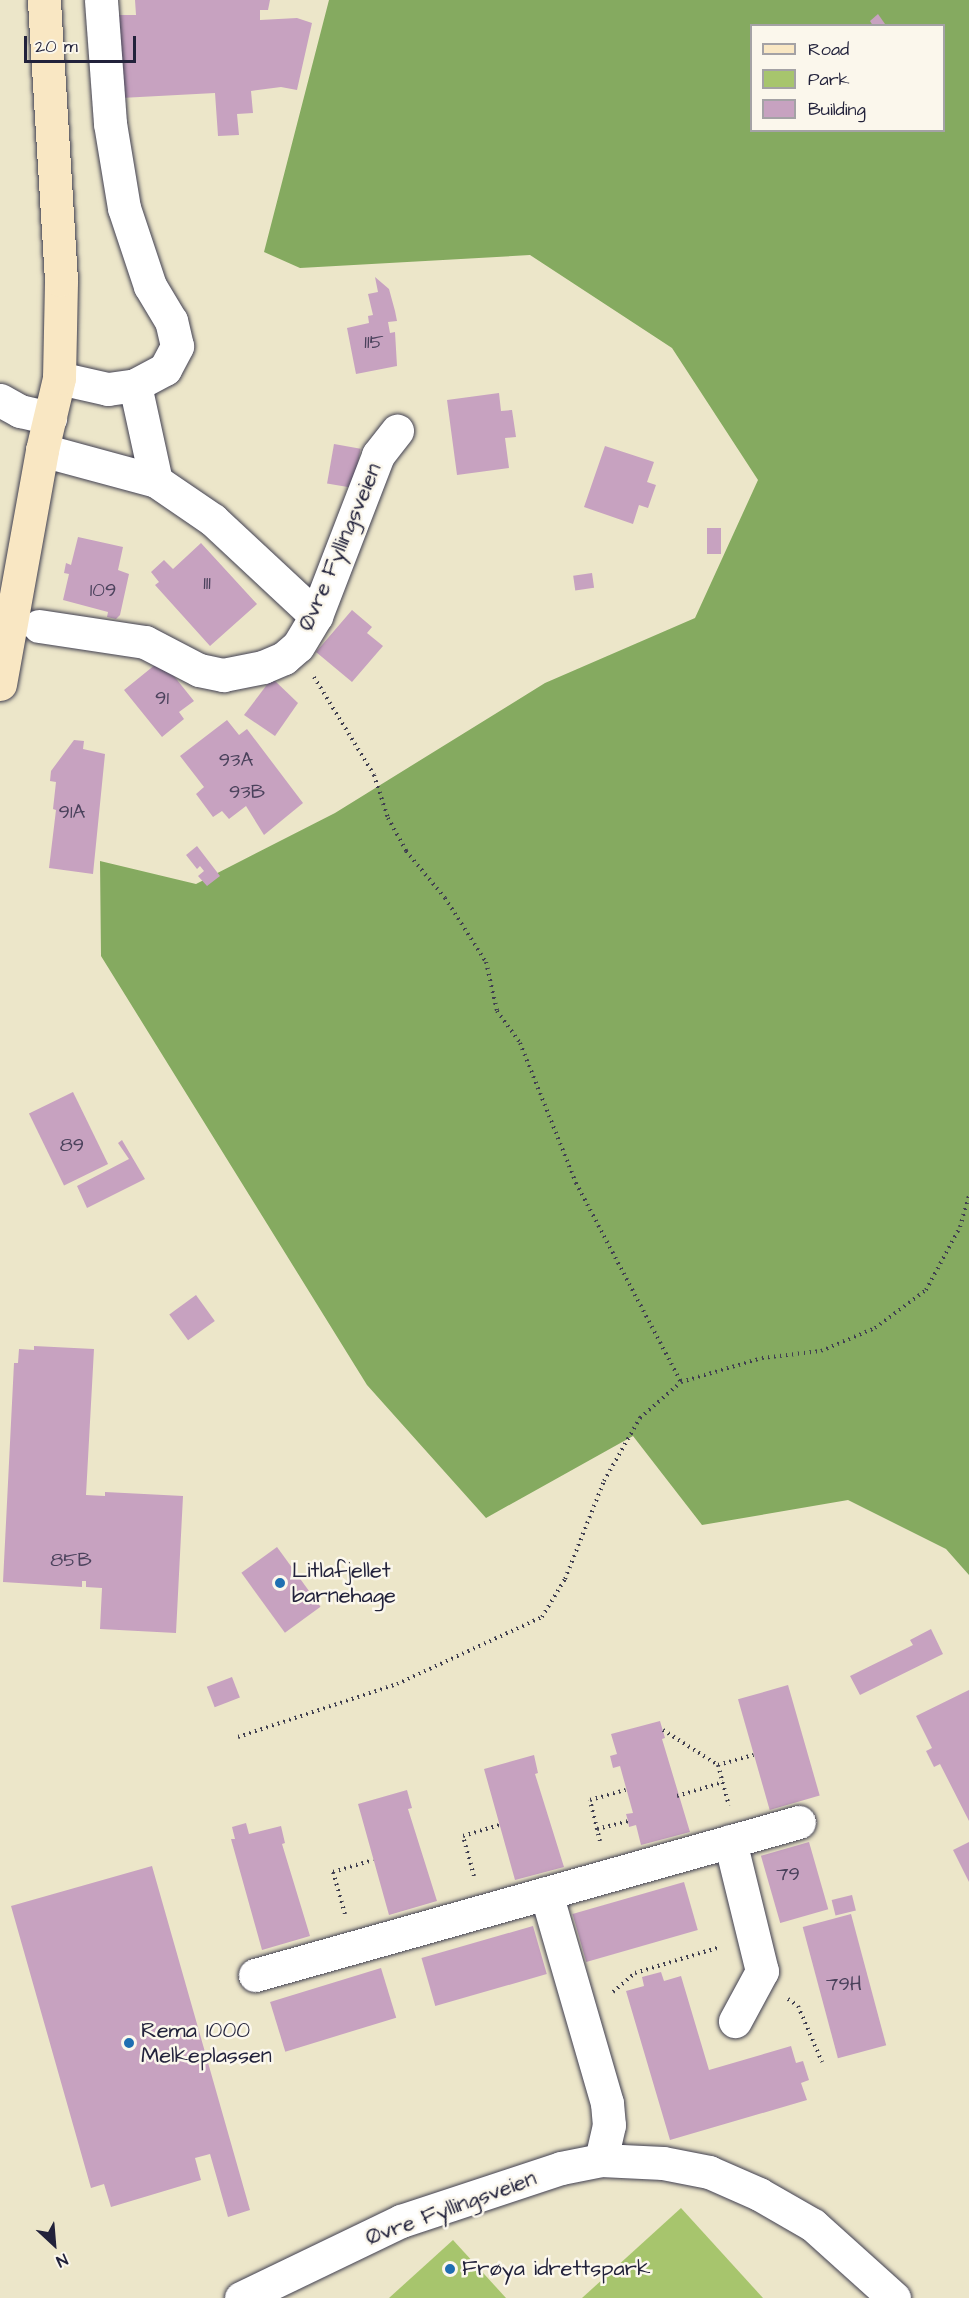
<!DOCTYPE html>
<meta charset="utf-8">
<style>
body{margin:0}
#map{position:relative;width:969px;height:2298px;overflow:hidden;background:#ece6c9;font-family:"Architects Daughter",sans-serif}
div>[style]{position:absolute}
.green>*{inset:0;background:#a7c56d}
.forest>*{inset:0;background:#85aa60}
.building>*{inset:0;background:#c7a2c0;transform-origin:0 0}
.path>*{height:4px;margin-top:-2px;transform-origin:0;background:repeating-linear-gradient(90deg,#403f50 0 1.5px,transparent 0 6px)}
.roads{filter:drop-shadow(0 0 2px #403f50) drop-shadow(0 0 2px #403f50)}
.street>*{height:33px;margin:-16.5px;padding:0 16.5px;transform-origin:16.5px;border-radius:16.5px;background:#fff}
.secondary>*{height:33px;margin:-16.5px;padding:0 16.5px;transform-origin:16.5px;border-radius:16.5px;background:#f9e7c3}
.dots>*{width:16px;height:16px;translate:-50% -50%;box-sizing:border-box;border:3px solid #fbf7ec;border-radius:50%}
span{translate:-50% -50%;white-space:nowrap;text-align:center;line-height:1.15;-webkit-text-stroke:5px #fbf7ec;paint-order:stroke}
.number-label{font-size:20px;color:#4b425c}
.number-label span{-webkit-text-stroke-width:0}
.street-label{font-size:22px;color:#22223b}
.poi-label{font-size:22px;color:#22223b}
.left{translate:0 -50%;text-align:left}
.legend{position:absolute;left:750px;top:24px;width:195px;height:108px;box-sizing:border-box;background:#fbf7ec;border:2px solid #a4a2a5;margin:0;padding:8px 10px;list-style:none;font-size:18px;color:#22223b}
.legend li{display:flex;align-items:center;gap:12px;height:30px}
.legend b{width:30px;border:2px solid #a4a2a5}
.north{position:absolute;left:24px;top:2214px;width:60px;height:60px;-webkit-text-stroke:4px #fbf7ec;paint-order:stroke;rotate:154deg;font-size:16px;font-weight:700;line-height:24px;text-align:center;color:#22223b}
.north::after{content:'';display:block;margin:auto;width:21px;height:27px;background:#22223b;clip-path:polygon(50% 0,100% 100%,50% 72%,0 100%)}
.scale{position:absolute;left:24px;top:36px;width:112px;height:27px;box-sizing:border-box;border:3px solid #22223b;border-top:0;padding-left:8px;font-size:18px;line-height:21px;white-space:nowrap;color:#22223b;-webkit-text-stroke:4px #fbf7ec;paint-order:stroke}
</style>
<div id="map">
<div class="green">
<div style="clip-path:polygon(681px 2208px,763px 2298px,582px 2298px)"></div>
<div style="clip-path:polygon(453px 2240px,506px 2298px,389px 2298px)"></div>
</div>
<div class="forest">
<div style="clip-path:polygon(evenodd,329px 0,969px 0,969px 1575px,946px 1549px,848px 1500px,702px 1525px,633px 1436px,486px 1518px,367px 1385px,101px 956px,100px 861px,196px 884px,335px 813px,545px 683px,695px 618px,758px 480px,672px 348px,530px 255px,300px 268px,264px 252px,329px 0,752px 26px,944px 26px,944px 130px,752px 130px,752px 26px)"></div>
</div>
<div class="building">
<div style="clip-path:polygon(135px 0,270px 0,268px 10px,260px 10px,260px 20px,297px 18px,312px 23px,297px 90px,281px 87px,251px 91px,253px 113px,237px 114px,239px 135px,218px 136px,215px 93px,121px 98px,119px 15px,136px 15px)"></div>
<div style="clip-path:polygon(878px 14px,885px 24px,873px 26px,870px 21px)"></div>
<div style="clip-path:polygon(375px 277px,389px 289px,395px 311px,397px 321px,388px 322px,390px 333px,395px 332px,397px 366px,356px 374px,347px 328px,369px 323px,368px 316px,373px 315px,368px 294px,378px 292px)"></div>
<div style="clip-path:polygon(499px 393px,501px 411px,512px 410px,516px 437px,505px 438px,509px 468px,457px 475px,447px 400px)"></div>
<div style="left:334px;top:444px;width:27px;height:40px;rotate:10deg"></div>
<div style="clip-path:polygon(605px 446px,654px 462px,647px 482px,656px 485px,648px 508px,639px 505px,633px 524px,584px 507px)"></div>
<div style="left:707px;top:528px;width:14px;height:26px"></div>
<div style="clip-path:polygon(78px 537px,123px 547px,118px 570px,129px 574px,120px 615px,116px 619px,107px 617px,108px 612px,63px 600px,69px 574px,64px 573px,66px 563px,71px 565px)"></div>
<div style="clip-path:polygon(201px 543px,257px 604px,210px 646px,155px 585px,159px 582px,151px 572px,164px 560px,173px 569px)"></div>
<div style="left:592px;top:573px;width:15px;height:19px;rotate:82deg"></div>
<div style="clip-path:polygon(352px 610px,372px 627px,367px 633px,383px 646px,352px 682px,316px 652px)"></div>
<div style="clip-path:polygon(161px 660px,194px 701px,179px 712px,184px 719px,162px 737px,124px 690px)"></div>
<div style="clip-path:polygon(272px 678px,298px 703px,275px 736px,244px 715px)"></div>
<div style="clip-path:polygon(227px 720px,239px 735px,247px 729px,303px 803px,264px 835px,246px 806px,229px 819px,222px 811px,213px 817px,196px 794px,204px 787px,180px 756px)"></div>
<div style="clip-path:polygon(74px 740px,84px 741px,83px 749px,105px 754px,93px 874px,49px 868px,56px 810px,53px 809px,56px 782px,50px 781px,51px 771px)"></div>
<div style="clip-path:polygon(197px 846px,220px 876px,207px 886px,198px 876px,204px 871px,200px 866px,197px 869px,186px 855px)"></div>
<div style="left:73px;top:1092px;width:80px;height:49px;rotate:64deg"></div>
<div style="clip-path:polygon(122px 1140px,145px 1179px,87px 1208px,77px 1186px,129px 1159px,118px 1143px)"></div>
<div style="left:196px;top:1295px;width:32px;height:33px;rotate:54deg"></div>
<div style="clip-path:polygon(34px 1346px,94px 1349px,86px 1495px,105px 1496px,105px 1492px,183px 1496px,176px 1633px,100px 1629px,102px 1588px,86px 1587px,86px 1581px,82px 1581px,82px 1587px,3px 1582px,14px 1363px,18px 1363px,19px 1349px,34px 1350px)"></div>
<div style="left:277px;top:1547px;width:74px;height:44px;rotate:54deg"></div>
<div style="clip-path:polygon(931px 1629px,943px 1654px,860px 1695px,850px 1676px,913px 1645px,910px 1640px)"></div>
<div style="left:232px;top:1677px;width:22px;height:27px;rotate:69deg"></div>
<div style="left:788px;top:1685px;width:115px;height:52px;rotate:74deg"></div>
<div style="clip-path:polygon(969px 1690px,969px 1821px,940px 1764px,934px 1767px,926px 1751px,932px 1748px,916px 1716px)"></div>
<div style="clip-path:polygon(660px 1721px,665px 1738px,662px 1739px,690px 1832px,641px 1845px,636px 1825px,629px 1827px,628px 1821px,626px 1814px,633px 1813px,620px 1766px,613px 1768px,610px 1756px,617px 1754px,611px 1734px)"></div>
<div style="clip-path:polygon(534px 1755px,538px 1773px,535px 1774px,564px 1867px,515px 1880px,484px 1769px)"></div>
<div style="clip-path:polygon(407px 1790px,412px 1808px,408px 1809px,437px 1901px,389px 1915px,358px 1804px)"></div>
<div style="clip-path:polygon(246px 1823px,249px 1834px,281px 1826px,285px 1843px,282px 1844px,310px 1936px,262px 1950px,231px 1839px,235px 1839px,232px 1827px)"></div>
<div style="left:809px;top:1842px;width:70px;height:50px;rotate:74deg"></div>
<div style="clip-path:polygon(969px 1842px,969px 1882px,953px 1850px)"></div>
<div style="clip-path:polygon(152px 1866px,250px 2210px,228px 2217px,210px 2154px,195px 2158px,201px 2180px,111px 2207px,104px 2184px,91px 2188px,11px 1906px)"></div>
<div style="left:684px;top:1882px;width:50px;height:116px;rotate:74deg"></div>
<div style="left:852px;top:1895px;width:16px;height:21px;rotate:76deg"></div>
<div style="left:851px;top:1914px;width:136px;height:50px;rotate:75deg"></div>
<div style="left:533px;top:1926px;width:50px;height:116px;rotate:74deg"></div>
<div style="left:381px;top:1968px;width:52px;height:116px;rotate:73deg"></div>
<div style="clip-path:polygon(661px 1972px,664px 1981px,681px 1976px,709px 2070px,791px 2046px,796px 2063px,803px 2061px,809px 2080px,801px 2083px,807px 2100px,670px 2140px,626px 1991px,644px 1986px,642px 1977px)"></div>
</div>
<div class="path">
<div style="left:314px;top:677px;width:115px;rotate:58.5deg"></div>
<div style="left:374px;top:775px;width:45px;rotate:72deg"></div>
<div style="left:388px;top:818px;width:38px;rotate:61deg"></div>
<div style="left:406px;top:851px;width:61px;rotate:50.3deg"></div>
<div style="left:445px;top:898px;width:76px;rotate:57.4deg"></div>
<div style="left:486px;top:962px;width:50px;rotate:77.3deg"></div>
<div style="left:497px;top:1011px;width:39px;rotate:54deg"></div>
<div style="left:520px;top:1043px;width:151px;rotate:68.2deg"></div>
<div style="left:576px;top:1183px;width:225px;rotate:62.2deg"></div>
<div style="left:663px;top:1730px;width:65px;rotate:32.5deg"></div>
<div style="left:718px;top:1765px;width:42px;rotate:75deg"></div>
<div style="left:238px;top:1737px;width:168px;rotate:-18.4deg"></div>
<div style="left:397px;top:1684px;width:160px;rotate:-24.8deg"></div>
<div style="left:542px;top:1617px;width:44px;rotate:-58.8deg"></div>
<div style="left:565px;top:1579px;width:105px;rotate:-68.3deg"></div>
<div style="left:604px;top:1481px;width:73px;rotate:-60.3deg"></div>
<div style="left:640px;top:1418px;width:55px;rotate:-41.3deg"></div>
<div style="left:681px;top:1382px;width:84px;rotate:-16.5deg"></div>
<div style="left:762px;top:1358px;width:59px;rotate:-6.8deg"></div>
<div style="left:821px;top:1351px;width:59px;rotate:-23.1deg"></div>
<div style="left:875px;top:1328px;width:64px;rotate:-36.7deg"></div>
<div style="left:926px;top:1290px;width:72px;rotate:-61.6deg"></div>
<div style="left:960px;top:1227px;width:32px;rotate:-74deg"></div>
<div style="left:718px;top:1765px;width:37px;rotate:-16deg"></div>
<div style="left:677px;top:1796px;width:48px;rotate:-16.9deg"></div>
<div style="left:597px;top:1829px;width:32px;rotate:-14deg"></div>
<div style="left:600px;top:1841px;width:42px;rotate:-103.7deg"></div>
<div style="left:590px;top:1800px;width:37px;rotate:-16deg"></div>
<div style="left:474px;top:1876px;width:41px;rotate:-105.4deg"></div>
<div style="left:463px;top:1836px;width:39px;rotate:-17deg"></div>
<div style="left:345px;top:1914px;width:44px;rotate:-105.9deg"></div>
<div style="left:333px;top:1872px;width:42px;rotate:-16.7deg"></div>
<div style="left:613px;top:1992px;width:29px;rotate:-41deg"></div>
<div style="left:635px;top:1973px;width:89px;rotate:-17deg"></div>
<div style="left:788px;top:1999px;width:12px;rotate:35deg"></div>
<div style="left:798px;top:2006px;width:61px;rotate:66.8deg"></div>
</div>
<div class="roads">
<div class="street">
<div style="left:59px;top:378px;width:50px;rotate:12.7deg"></div>
<div style="left:108px;top:389px;width:27px;rotate:-8deg"></div>
<div style="left:135px;top:385px;width:34px;rotate:-28deg"></div>
<div style="left:165px;top:369px;width:26px;rotate:-62deg"></div>
<div style="left:177px;top:346px;width:26px;rotate:-103deg"></div>
<div style="left:171px;top:321px;width:41px;rotate:-121deg"></div>
<div style="left:150px;top:286px;width:82px;rotate:-108.4deg"></div>
<div style="left:124px;top:208px;width:86px;rotate:-99.4deg"></div>
<div style="left:110px;top:123px;width:123px;rotate:-94.2deg"></div>
<div style="left:135px;top:385px;width:98px;rotate:77.7deg"></div>
<div style="left:0;top:400px;width:23px;rotate:29deg"></div>
<div style="left:20px;top:411px;width:31px;rotate:13deg"></div>
<div style="left:42px;top:450px;width:118px;rotate:15.2deg"></div>
<div style="left:156px;top:481px;width:69px;rotate:34.4deg"></div>
<div style="left:213px;top:520px;width:141px;rotate:43deg"></div>
<div style="left:39px;top:626px;width:107px;rotate:8.6deg"></div>
<div style="left:145px;top:642px;width:61px;rotate:27.4deg"></div>
<div style="left:199px;top:670px;width:25px;rotate:12deg"></div>
<div style="left:223px;top:675px;width:41px;rotate:-11.3deg"></div>
<div style="left:263px;top:667px;width:23px;rotate:-23deg"></div>
<div style="left:284px;top:658px;width:18px;rotate:-41deg"></div>
<div style="left:298px;top:646px;width:35px;rotate:-59deg"></div>
<div style="left:316px;top:616px;width:173px;rotate:-68.9deg"></div>
<div style="left:378px;top:455px;width:31px;rotate:-52deg"></div>
<div style="left:730px;top:1841px;width:134px;rotate:76.2deg"></div>
<div style="left:762px;top:1971px;width:57px;rotate:118.4deg"></div>
<div style="left:546px;top:1893px;width:219px;rotate:73.8deg"></div>
<div style="left:607px;top:2103px;width:22px;rotate:85deg"></div>
<div style="left:609px;top:2125px;width:36px;rotate:103deg"></div>
<div style="left:255px;top:1975px;width:565px;rotate:-15.71deg"></div>
<div style="left:241px;top:2298px;width:178px;rotate:-25.7deg"></div>
<div style="left:401px;top:2221px;width:169px;rotate:-18.3deg"></div>
<div style="left:561px;top:2168px;width:41px;rotate:-11.3deg"></div>
<div style="left:601px;top:2160px;width:62px;rotate:2.8deg"></div>
<div style="left:663px;top:2163px;width:47px;rotate:11.1deg"></div>
<div style="left:709px;top:2172px;width:55px;rotate:23.7deg"></div>
<div style="left:759px;top:2194px;width:62px;rotate:29.9deg"></div>
<div style="left:813px;top:2225px;width:109px;rotate:42deg"></div>
</div>
<div class="secondary">
<div style="left:0;top:684px;width:238px;rotate:-79.8deg"></div>
<div style="left:42px;top:450px;width:74px;rotate:-76.7deg"></div>
<div style="left:59px;top:378px;width:98px;rotate:-88.8deg"></div>
<div style="left:61px;top:280px;width:281px;rotate:-93.5deg"></div>
</div>
</div>
<div class="dots">
<div style="left:280px;top:1583px;background:#1f6fb2"></div>
<div style="left:129px;top:2043px;background:#1f6fb2"></div>
<div style="left:450px;top:2269px;background:#1f6fb2"></div>
</div>
<div class="number-label">
<span style="left:374px;top:342px">115</span>
<span style="left:207px;top:583px">111</span>
<span style="left:103px;top:590px">109</span>
<span style="left:162px;top:698px">91</span>
<span style="left:236px;top:760px">93A</span>
<span style="left:247px;top:792px">93B</span>
<span style="left:72px;top:812px">91A</span>
<span style="left:72px;top:1145px">89</span>
<span style="left:71px;top:1560px">85B</span>
<span style="left:788px;top:1874px">79</span>
<span style="left:844px;top:1984px">79H</span>
</div>
<div class="street-label">
<span style="left:340px;top:547px;rotate:-67deg">Øvre Fyllingsveien</span>
<span style="left:451px;top:2208px;rotate:-20deg">Øvre Fyllingsveien</span>
</div>
<div class="poi-label">
<span class="left" style="left:292px;top:1583px">Litlafjellet<br>barnehage</span>
<span class="left" style="left:141px;top:2043px">Rema 1000<br>Melkeplassen</span>
<span class="left" style="left:462px;top:2269px">Frøya idrettspark</span>
</div>
<ul class="legend">
<li><b style="height:8px;background:#f9e7c3"></b>Road</li>
<li><b style="height:16px;background:#a7c56d"></b>Park</li>
<li><b style="height:16px;background:#c7a2c0"></b>Building</li>
</ul>
<div class="north">N</div>
<div class="scale">20 m</div>
</div>
